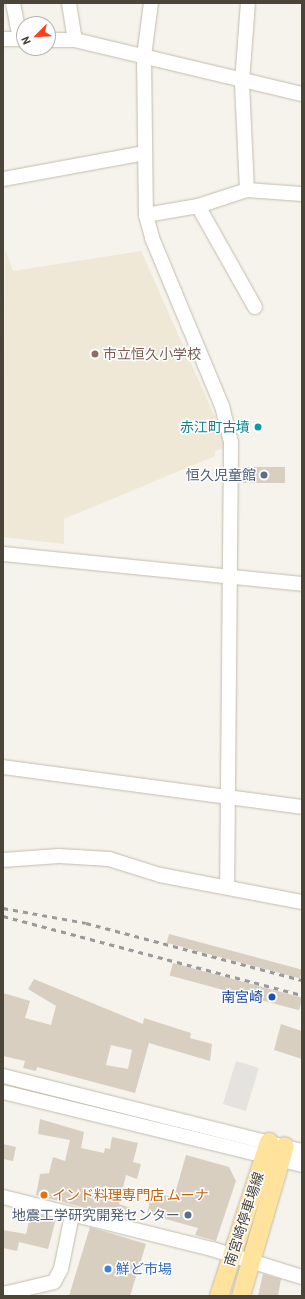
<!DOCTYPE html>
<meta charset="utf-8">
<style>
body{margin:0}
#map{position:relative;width:305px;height:1299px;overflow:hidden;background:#f6f3ec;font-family:Barlow,"Noto Sans JP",sans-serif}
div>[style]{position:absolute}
.education>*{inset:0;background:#efe8d6}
.parking>*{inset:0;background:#e5e3e0;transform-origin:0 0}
.building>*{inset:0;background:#d8cfc1;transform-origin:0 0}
.roads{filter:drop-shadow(0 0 1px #c2bbae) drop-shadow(0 0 1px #c2bbae)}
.minor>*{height:14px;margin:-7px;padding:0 7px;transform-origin:7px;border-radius:7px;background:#fff}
.major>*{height:18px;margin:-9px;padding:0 9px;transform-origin:9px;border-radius:9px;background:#ffe39c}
.rail>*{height:3px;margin-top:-1.5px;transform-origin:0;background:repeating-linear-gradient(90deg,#9a9a9a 0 5px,transparent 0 10px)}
.dots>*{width:11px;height:11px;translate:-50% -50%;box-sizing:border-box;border:2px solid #fff;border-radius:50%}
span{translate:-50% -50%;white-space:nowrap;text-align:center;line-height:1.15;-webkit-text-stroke:3px #fff;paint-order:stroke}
.education-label{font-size:14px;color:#785e54}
.left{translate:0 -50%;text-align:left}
.culture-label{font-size:14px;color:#0d838f}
.right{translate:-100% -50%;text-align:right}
.service-label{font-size:14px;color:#4e5e75}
.transit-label{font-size:14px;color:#164399}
.food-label{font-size:14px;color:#c56008}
.street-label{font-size:14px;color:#4b4439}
.shop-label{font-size:14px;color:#366cbe}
.frame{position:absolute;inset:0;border:4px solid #4b4439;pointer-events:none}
.north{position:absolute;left:16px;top:16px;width:40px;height:40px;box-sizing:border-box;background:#fff;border:1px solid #b7b4b0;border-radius:50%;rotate:246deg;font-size:11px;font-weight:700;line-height:16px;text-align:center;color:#4b4439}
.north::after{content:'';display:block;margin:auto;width:14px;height:18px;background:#fc3f1d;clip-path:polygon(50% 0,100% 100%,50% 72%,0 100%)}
</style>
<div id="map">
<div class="education">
<div style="clip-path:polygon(5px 249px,13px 271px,141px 251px,224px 437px,226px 447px,215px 451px,215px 456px,64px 519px,64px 544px,3px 537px)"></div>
</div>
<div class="parking">
<div style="left:236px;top:1061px;width:24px;height:45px;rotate:17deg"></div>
</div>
<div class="building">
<div style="left:243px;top:467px;width:42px;height:16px"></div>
<div style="left:169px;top:934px;width:138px;height:9px;rotate:15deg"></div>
<div style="left:173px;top:963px;width:134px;height:13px;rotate:15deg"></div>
<div style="clip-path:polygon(evenodd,34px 979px,143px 1024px,144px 1018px,191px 1033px,190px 1038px,212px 1044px,210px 1061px,149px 1043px,135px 1093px,37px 1067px,36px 1071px,23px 1068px,25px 1061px,3px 1056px,3px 993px,30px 1001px,25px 1018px,51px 1025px,56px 1006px,28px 989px,34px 979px,111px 1045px,132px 1050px,128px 1069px,106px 1065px,111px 1045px)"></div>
<div style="clip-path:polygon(281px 1024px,302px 1031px,302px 1059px,274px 1050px)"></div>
<div style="clip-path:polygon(40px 1119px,84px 1132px,81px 1148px,104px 1153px,105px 1148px,110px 1149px,112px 1137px,138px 1143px,133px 1162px,141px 1164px,137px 1179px,126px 1175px,119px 1204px,131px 1208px,124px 1218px,36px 1195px,40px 1174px,49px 1173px,53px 1157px,65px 1161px,70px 1140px,38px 1134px)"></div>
<div style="clip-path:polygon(3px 1144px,16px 1147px,13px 1161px,3px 1159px)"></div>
<div style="clip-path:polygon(186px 1155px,229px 1167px,236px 1181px,216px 1241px,195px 1235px,198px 1228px,147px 1214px,152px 1193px,174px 1197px)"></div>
<div style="clip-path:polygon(31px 1213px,56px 1219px,48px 1249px,19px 1242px,17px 1251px,3px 1248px,3px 1230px,26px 1234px)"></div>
<div style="clip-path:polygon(90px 1227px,146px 1244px,130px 1296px,69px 1296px)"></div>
<div style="clip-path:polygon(263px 1274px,281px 1279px,278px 1296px,258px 1296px)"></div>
</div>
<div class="roads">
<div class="minor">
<div style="left:13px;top:3px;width:37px;rotate:79deg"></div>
<div style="left:69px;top:3px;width:37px;rotate:81deg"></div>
<div style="left:151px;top:3px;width:53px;rotate:97.5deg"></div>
<div style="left:144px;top:56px;width:159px;rotate:89.3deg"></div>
<div style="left:146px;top:215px;width:24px;rotate:75deg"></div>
<div style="left:152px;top:238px;width:182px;rotate:67.4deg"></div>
<div style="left:222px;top:406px;width:37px;rotate:76deg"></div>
<div style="left:231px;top:442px;width:445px;rotate:90.5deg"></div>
<div style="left:3px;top:39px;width:21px"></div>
<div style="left:48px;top:40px;width:27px"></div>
<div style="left:75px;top:40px;width:233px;rotate:13.4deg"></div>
<div style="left:3px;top:179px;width:144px;rotate:-10.4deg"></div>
<div style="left:247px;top:190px;width:108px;rotate:-92.7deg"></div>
<div style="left:242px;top:82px;width:79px;rotate:-85.7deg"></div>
<div style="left:198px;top:206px;width:116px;rotate:60.6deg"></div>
<div style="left:146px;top:215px;width:53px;rotate:-9.8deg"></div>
<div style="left:198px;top:206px;width:52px;rotate:-18.1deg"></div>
<div style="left:247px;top:190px;width:55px;rotate:4.2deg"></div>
<div style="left:3px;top:554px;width:301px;rotate:5.7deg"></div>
<div style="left:3px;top:767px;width:302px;rotate:7.6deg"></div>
<div style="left:3px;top:860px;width:56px;rotate:-4.1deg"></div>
<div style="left:59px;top:856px;width:50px;rotate:3.4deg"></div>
<div style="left:109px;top:859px;width:53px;rotate:17.4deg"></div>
<div style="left:160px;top:875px;width:145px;rotate:10.8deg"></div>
<div style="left:3px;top:1076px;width:308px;rotate:14.1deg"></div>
<div style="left:3px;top:1092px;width:308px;rotate:13.7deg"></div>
<div style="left:3px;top:1197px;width:215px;rotate:14deg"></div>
<div style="left:212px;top:1249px;width:94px;rotate:17.3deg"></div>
<div style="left:3px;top:1294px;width:52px;rotate:-13.2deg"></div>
<div style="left:54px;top:1282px;width:15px;rotate:-62deg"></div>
<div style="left:61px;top:1269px;width:55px;rotate:-78.5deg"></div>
</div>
<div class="major">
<div style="left:219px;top:1296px;width:162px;rotate:-72deg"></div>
<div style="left:241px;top:1296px;width:156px;rotate:-73.7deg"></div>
</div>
</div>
<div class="rail">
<div style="left:3px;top:908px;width:84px;rotate:10.2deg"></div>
<div style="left:86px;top:923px;width:223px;rotate:14.8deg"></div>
<div style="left:3px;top:916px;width:309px;rotate:14.8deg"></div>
</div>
<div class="dots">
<div style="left:95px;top:354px;background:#8d6e63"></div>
<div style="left:258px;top:427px;background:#0f9aa8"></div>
<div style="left:264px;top:475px;background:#5c6f8a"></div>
<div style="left:272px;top:997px;background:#1a4fb4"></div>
<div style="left:44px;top:1195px;background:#e8710a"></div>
<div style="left:188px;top:1215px;background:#5c6f8a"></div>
<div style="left:108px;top:1269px;background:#3f7fe0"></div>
</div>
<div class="education-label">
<span class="left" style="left:103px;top:354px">市立恒久小学校</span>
</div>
<div class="culture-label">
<span class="right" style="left:250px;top:427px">赤江町古墳</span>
</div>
<div class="service-label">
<span class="right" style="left:256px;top:475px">恒久児童館</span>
<span class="right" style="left:180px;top:1215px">地震工学研究開発センター</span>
</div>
<div class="transit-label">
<span class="right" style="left:263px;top:997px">南宮崎</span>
</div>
<div class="food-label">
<span class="left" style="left:52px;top:1195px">インド料理専門店 ムーナ</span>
</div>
<div class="street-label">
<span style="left:244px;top:1219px;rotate:-72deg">南宮崎停車場線</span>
</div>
<div class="shop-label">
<span class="left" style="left:116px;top:1269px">鮮ど市場</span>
</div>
<div class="frame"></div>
<div class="north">N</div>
</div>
